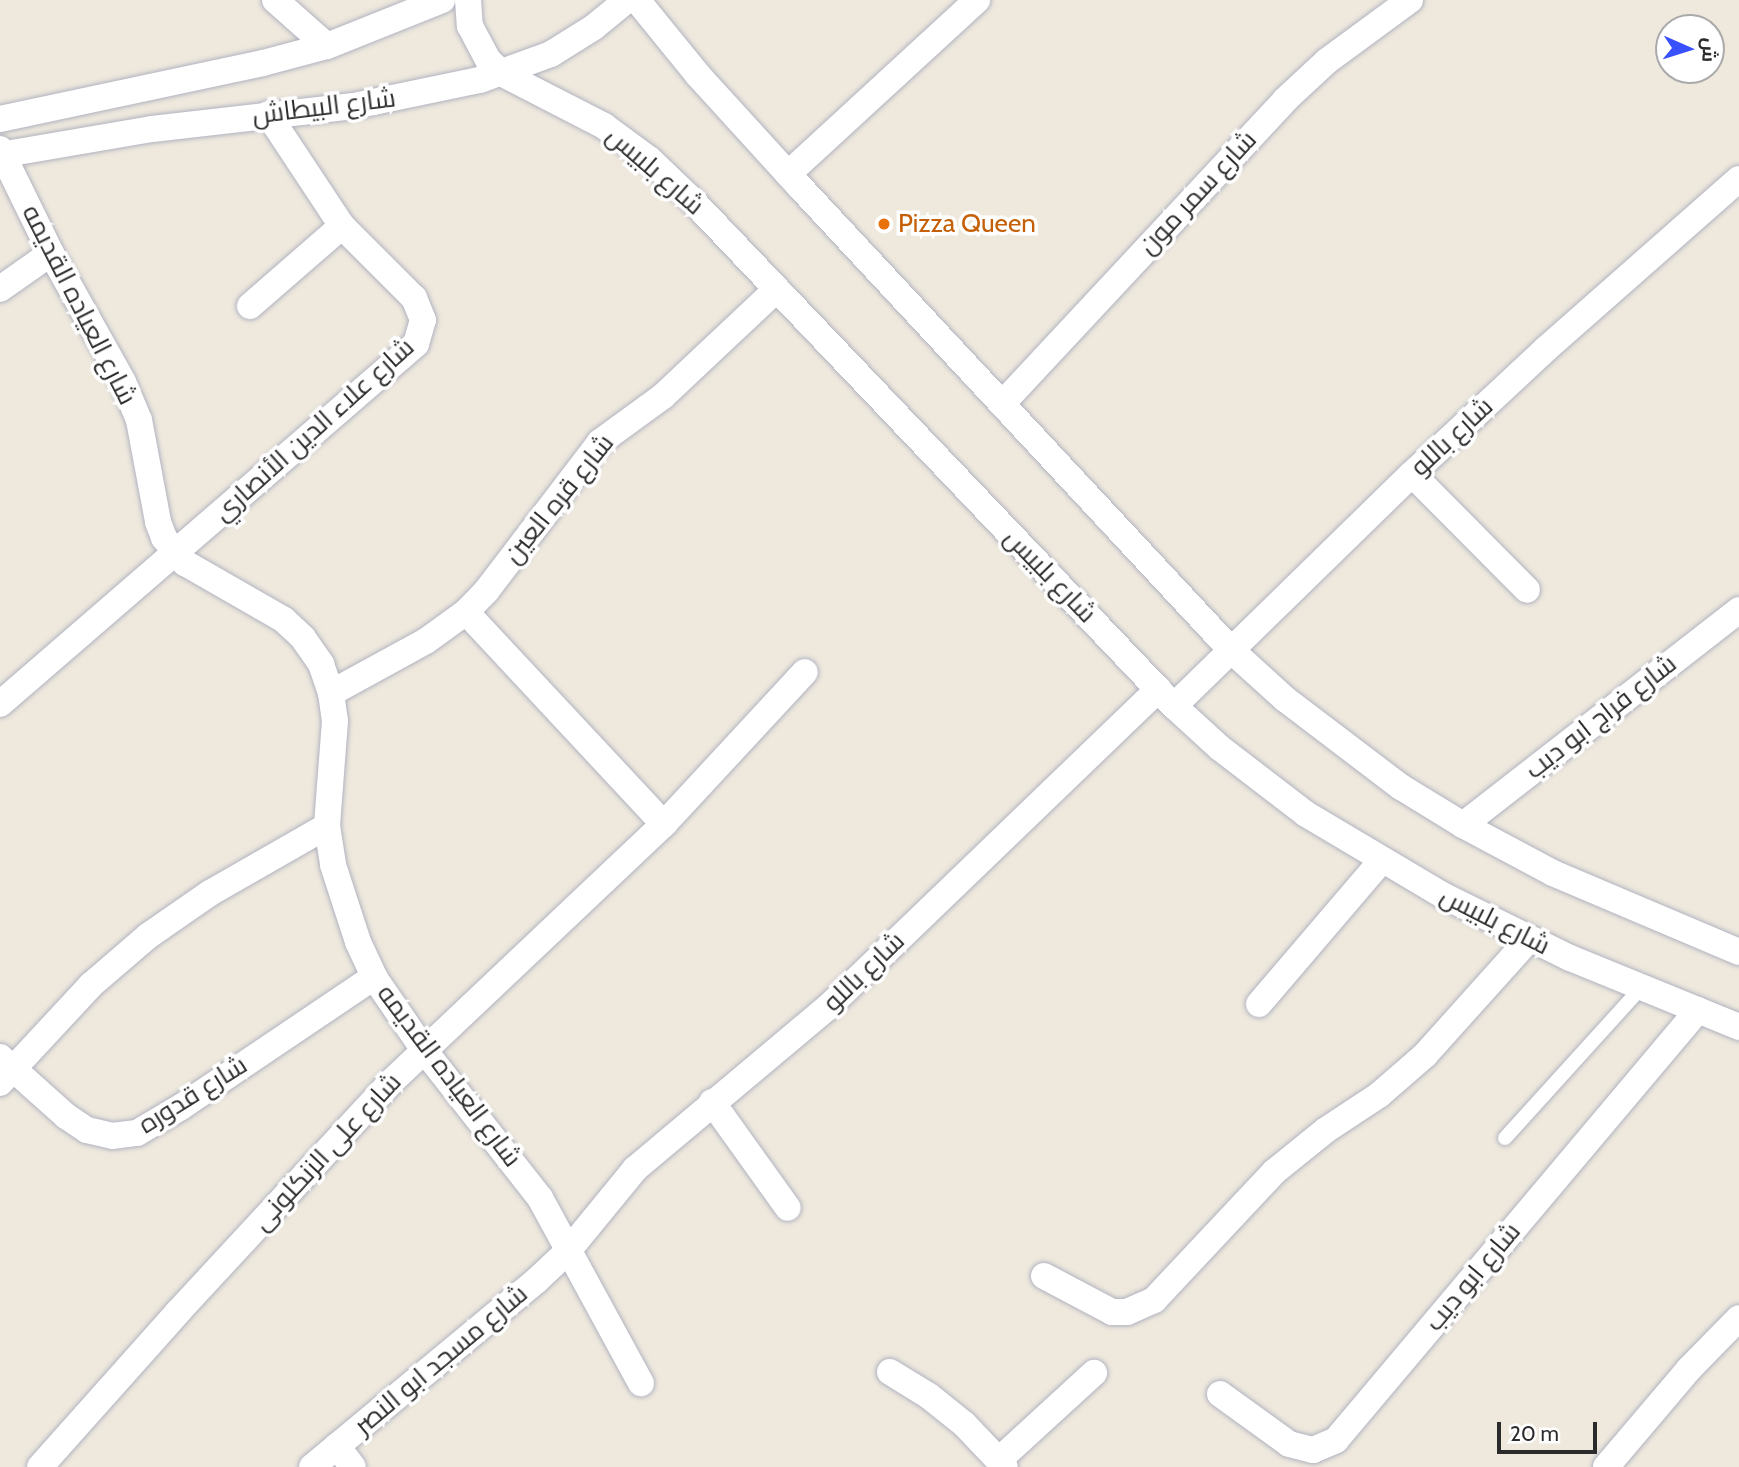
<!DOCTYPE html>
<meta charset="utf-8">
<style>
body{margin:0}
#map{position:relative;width:1739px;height:1467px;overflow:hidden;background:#eee8dd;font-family:Cabin,Cairo,sans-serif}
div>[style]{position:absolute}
.roads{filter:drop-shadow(0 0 2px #b1b3c0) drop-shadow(0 0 2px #b1b3c0)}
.service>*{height:14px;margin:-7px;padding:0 7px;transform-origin:7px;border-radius:7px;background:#fff}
.minor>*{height:26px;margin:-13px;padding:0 13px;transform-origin:13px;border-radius:13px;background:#fff}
.dots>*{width:19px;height:19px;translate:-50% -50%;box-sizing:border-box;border:4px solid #fff;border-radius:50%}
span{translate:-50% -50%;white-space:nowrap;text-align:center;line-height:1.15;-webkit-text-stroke:7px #fff;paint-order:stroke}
.street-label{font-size:26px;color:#2b2b2b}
.food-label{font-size:26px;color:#c56008}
.left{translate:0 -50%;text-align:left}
.north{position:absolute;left:1655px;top:14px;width:70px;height:70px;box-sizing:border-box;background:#fff;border:2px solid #aaa;border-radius:50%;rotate:93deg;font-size:19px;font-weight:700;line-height:28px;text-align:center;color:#2b2b2b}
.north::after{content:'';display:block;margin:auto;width:24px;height:32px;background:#3950ff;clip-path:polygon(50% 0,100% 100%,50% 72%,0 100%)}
.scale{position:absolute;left:1497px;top:1422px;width:100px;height:32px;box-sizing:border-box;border:4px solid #2b2b2b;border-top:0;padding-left:9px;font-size:21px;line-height:24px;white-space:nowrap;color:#2b2b2b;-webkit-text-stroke:5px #fff;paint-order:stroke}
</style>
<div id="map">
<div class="roads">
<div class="service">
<div style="left:1505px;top:1138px;width:202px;rotate:-47.8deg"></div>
</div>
<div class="minor">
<div style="left:275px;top:0;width:69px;rotate:41.5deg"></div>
<div style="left:468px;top:0;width:26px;rotate:86deg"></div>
<div style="left:470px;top:26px;width:40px;rotate:62deg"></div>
<div style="left:489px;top:61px;width:19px;rotate:43deg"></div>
<div style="left:503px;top:74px;width:114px;rotate:27.2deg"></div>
<div style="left:604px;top:126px;width:56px;rotate:36.3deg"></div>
<div style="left:649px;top:159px;width:57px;rotate:43.6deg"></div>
<div style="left:690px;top:198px;width:702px;rotate:46.39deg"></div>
<div style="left:1174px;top:706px;width:62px;rotate:42.4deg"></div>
<div style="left:1220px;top:748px;width:108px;rotate:37.5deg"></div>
<div style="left:1306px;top:814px;width:161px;rotate:30.7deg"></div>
<div style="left:1444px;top:896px;width:140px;rotate:26.2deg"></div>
<div style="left:1570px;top:958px;width:183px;rotate:22.2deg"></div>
<div style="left:637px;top:0;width:97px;rotate:50.9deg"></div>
<div style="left:698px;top:75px;width:151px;rotate:47.7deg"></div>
<div style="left:800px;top:187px;width:633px;rotate:47.05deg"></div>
<div style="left:1231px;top:650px;width:73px;rotate:42.2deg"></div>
<div style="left:1285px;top:699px;width:146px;rotate:37.2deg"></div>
<div style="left:1401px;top:787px;width:73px;rotate:31.5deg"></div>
<div style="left:1463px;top:825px;width:102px;rotate:28.1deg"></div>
<div style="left:1553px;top:873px;width:202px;rotate:23deg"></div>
<div style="left:0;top:119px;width:269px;rotate:-12deg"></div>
<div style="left:263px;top:63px;width:66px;rotate:-14.9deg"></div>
<div style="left:327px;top:46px;width:124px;rotate:-21.8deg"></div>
<div style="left:0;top:149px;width:116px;rotate:63.9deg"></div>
<div style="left:51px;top:253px;width:148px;rotate:60.8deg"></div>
<div style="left:123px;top:382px;width:41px;rotate:67.2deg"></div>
<div style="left:139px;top:420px;width:104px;rotate:79.4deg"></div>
<div style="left:158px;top:522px;width:17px;rotate:69deg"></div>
<div style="left:164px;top:538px;width:33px;rotate:50deg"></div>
<div style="left:185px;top:563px;width:114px;rotate:29.9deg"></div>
<div style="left:284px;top:620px;width:26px;rotate:43deg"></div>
<div style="left:303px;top:638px;width:32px;rotate:55deg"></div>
<div style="left:321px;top:664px;width:31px;rotate:71deg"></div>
<div style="left:331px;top:693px;width:28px;rotate:82deg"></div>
<div style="left:335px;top:721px;width:105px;rotate:94.4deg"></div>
<div style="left:327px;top:826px;width:39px;rotate:81deg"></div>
<div style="left:333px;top:865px;width:81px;rotate:72deg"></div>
<div style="left:358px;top:942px;width:38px;rotate:65deg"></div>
<div style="left:374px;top:977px;width:88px;rotate:55.6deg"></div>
<div style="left:424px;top:1050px;width:188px;rotate:51.9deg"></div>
<div style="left:540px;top:1198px;width:211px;rotate:61.4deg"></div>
<div style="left:0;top:155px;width:154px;rotate:-9.7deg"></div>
<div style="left:152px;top:129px;width:203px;rotate:-6.5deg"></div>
<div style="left:354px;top:106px;width:129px;rotate:-11.7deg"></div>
<div style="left:480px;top:80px;width:76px;rotate:-20.1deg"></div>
<div style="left:551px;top:54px;width:51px;rotate:-32.1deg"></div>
<div style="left:594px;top:27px;width:43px;rotate:-39.3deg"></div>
<div style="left:788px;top:174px;width:257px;rotate:-42.6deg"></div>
<div style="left:0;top:289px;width:62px;rotate:-35.2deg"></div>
<div style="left:250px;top:306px;width:122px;rotate:-41deg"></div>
<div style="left:1002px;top:404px;width:415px;rotate:-47deg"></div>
<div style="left:1285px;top:100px;width:57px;rotate:-42.9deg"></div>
<div style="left:1327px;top:61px;width:103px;rotate:-36.3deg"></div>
<div style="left:1412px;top:474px;width:163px;rotate:45.2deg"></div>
<div style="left:466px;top:612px;width:290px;rotate:47deg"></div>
<div style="left:331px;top:693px;width:108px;rotate:-28.7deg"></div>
<div style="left:426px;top:641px;width:49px;rotate:-35.9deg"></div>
<div style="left:466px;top:612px;width:30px;rotate:-46deg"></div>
<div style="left:487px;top:590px;width:186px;rotate:-52.6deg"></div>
<div style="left:600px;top:442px;width:78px;rotate:-36.1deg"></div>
<div style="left:663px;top:396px;width:156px;rotate:-43.2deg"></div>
<div style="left:0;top:704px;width:550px;rotate:-40.87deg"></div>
<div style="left:416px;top:344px;width:25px;rotate:-74deg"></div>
<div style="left:423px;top:320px;width:24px;rotate:-112deg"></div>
<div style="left:414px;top:298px;width:102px;rotate:-135deg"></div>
<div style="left:342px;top:226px;width:134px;rotate:-123.5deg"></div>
<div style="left:1174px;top:706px;width:332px;rotate:-44.3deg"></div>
<div style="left:1412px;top:474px;width:183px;rotate:-43deg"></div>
<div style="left:1546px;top:349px;width:257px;rotate:-41.4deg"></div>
<div style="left:1463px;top:825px;width:350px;rotate:-37.9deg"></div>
<div style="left:1259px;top:1004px;width:188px;rotate:-49.5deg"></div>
<div style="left:0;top:1057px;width:89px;rotate:41.8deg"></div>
<div style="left:66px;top:1116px;width:25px;rotate:34deg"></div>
<div style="left:87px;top:1130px;width:26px;rotate:13deg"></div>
<div style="left:112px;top:1136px;width:25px;rotate:-7deg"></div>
<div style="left:137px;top:1133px;width:51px;rotate:-30.6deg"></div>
<div style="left:181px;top:1107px;width:233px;rotate:-34deg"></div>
<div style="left:0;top:1083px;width:134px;rotate:-47.1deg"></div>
<div style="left:91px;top:985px;width:75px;rotate:-40.7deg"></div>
<div style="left:148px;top:936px;width:75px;rotate:-34.7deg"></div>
<div style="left:210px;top:893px;width:135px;rotate:-29.8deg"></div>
<div style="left:712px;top:1102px;width:130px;rotate:54.4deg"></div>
<div style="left:1044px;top:1276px;width:77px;rotate:27.9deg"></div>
<div style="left:1112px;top:1312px;width:15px"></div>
<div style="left:1127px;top:1312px;width:30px;rotate:-24deg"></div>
<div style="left:1154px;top:1300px;width:175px;rotate:-46.8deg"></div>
<div style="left:1274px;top:1172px;width:67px;rotate:-38.9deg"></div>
<div style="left:1326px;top:1130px;width:64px;rotate:-33.4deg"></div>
<div style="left:1379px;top:1095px;width:61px;rotate:-41deg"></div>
<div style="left:1425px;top:1055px;width:156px;rotate:-48.1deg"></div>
<div style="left:890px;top:1372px;width:46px;rotate:31.6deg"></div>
<div style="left:929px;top:1396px;width:45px;rotate:38.7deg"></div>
<div style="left:964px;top:1424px;width:59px;rotate:46.4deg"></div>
<div style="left:1220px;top:1394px;width:85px;rotate:35.9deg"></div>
<div style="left:1289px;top:1444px;width:25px;rotate:14deg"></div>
<div style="left:1313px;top:1450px;width:25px;rotate:-23deg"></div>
<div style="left:1336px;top:1440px;width:562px;rotate:-49.91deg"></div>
<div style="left:337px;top:1446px;width:26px;rotate:53deg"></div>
<div style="left:999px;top:1460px;width:129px;rotate:-42.5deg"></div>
<div style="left:40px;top:1467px;width:208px;rotate:-48.3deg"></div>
<div style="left:178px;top:1312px;width:313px;rotate:-47.2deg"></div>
<div style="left:391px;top:1082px;width:376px;rotate:-43.4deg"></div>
<div style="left:664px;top:824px;width:207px;rotate:-47.2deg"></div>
<div style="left:312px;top:1467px;width:291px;rotate:-39.7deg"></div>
<div style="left:536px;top:1281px;width:44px;rotate:-43.2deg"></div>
<div style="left:568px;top:1251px;width:106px;rotate:-50.7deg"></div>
<div style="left:635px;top:1169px;width:251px;rotate:-40deg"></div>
<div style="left:827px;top:1008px;width:460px;rotate:-43.9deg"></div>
<div style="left:1606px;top:1467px;width:128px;rotate:-49.7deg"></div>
<div style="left:1689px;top:1369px;width:71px;rotate:-45.6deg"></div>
</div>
</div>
<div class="dots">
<div style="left:884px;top:224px;background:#e8710a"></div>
</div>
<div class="street-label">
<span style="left:324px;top:107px;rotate:-7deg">شارع البيطاش</span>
<span style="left:655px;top:171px;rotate:41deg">شارع بلبيس</span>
<span style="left:1198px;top:193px;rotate:-47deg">شارع سمر مون</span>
<span style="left:79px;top:305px;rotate:63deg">شارع العياده القديمه</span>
<span style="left:314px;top:430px;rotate:-42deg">شارع علاء الدين الأنصاري</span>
<span style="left:1452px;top:437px;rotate:-43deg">شارع باللو</span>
<span style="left:559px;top:499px;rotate:-51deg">شارع قره العين</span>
<span style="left:1050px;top:576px;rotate:46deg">شارع بلبيس</span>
<span style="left:1601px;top:717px;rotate:-38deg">شارع فراج ابو ديب</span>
<span style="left:1495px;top:921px;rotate:27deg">شارع بلبيس</span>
<span style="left:864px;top:972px;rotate:-44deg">شارع باللو</span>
<span style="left:449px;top:1076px;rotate:53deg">شارع العياده القديمه</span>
<span style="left:193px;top:1095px;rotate:-32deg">شارع قدوره</span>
<span style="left:327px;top:1152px;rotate:-47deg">شارع على الزنكلونى</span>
<span style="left:1473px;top:1277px;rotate:-50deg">شارع ابو ديب</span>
<span style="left:441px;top:1360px;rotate:-40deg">شارع مسجد ابو النصر</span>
</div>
<div class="food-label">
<span class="left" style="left:898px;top:224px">Pizza Queen</span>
</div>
<div class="north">ش</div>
<div class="scale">20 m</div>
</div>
